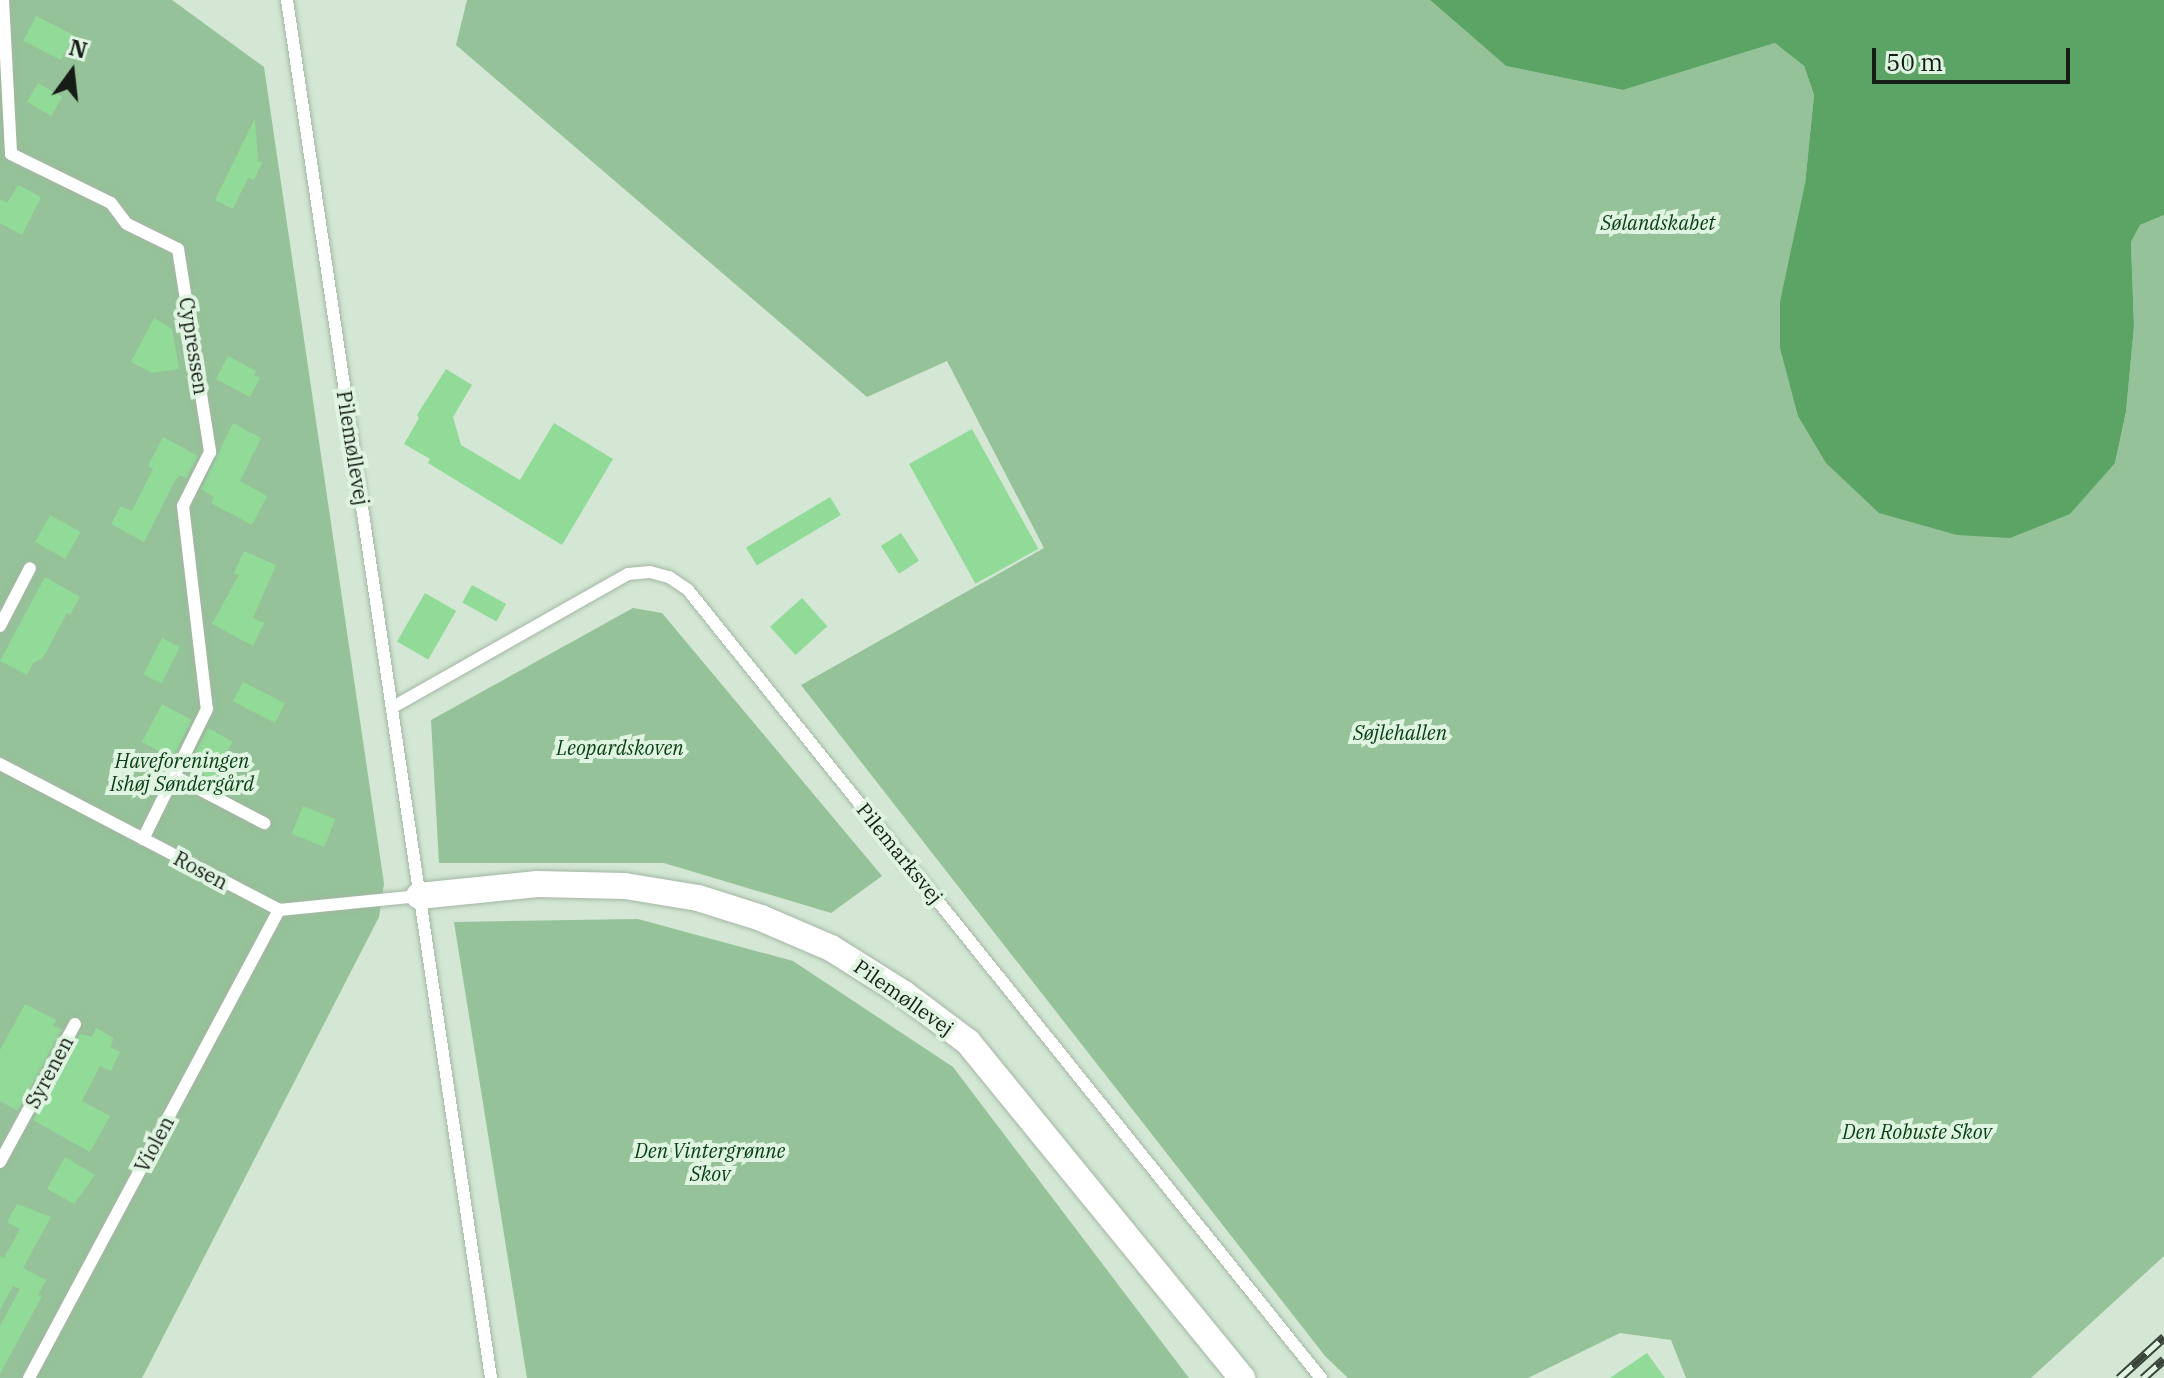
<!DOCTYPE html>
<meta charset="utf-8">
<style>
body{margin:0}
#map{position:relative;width:2164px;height:1378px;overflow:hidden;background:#d3e7d4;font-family:"IBM Plex Serif",serif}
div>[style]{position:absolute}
.green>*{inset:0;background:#95c298}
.water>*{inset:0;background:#5ca465}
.building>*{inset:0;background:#91da98;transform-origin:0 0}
.roads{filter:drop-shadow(0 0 2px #a3b6a4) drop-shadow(0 0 2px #a3b6a4)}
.service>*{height:12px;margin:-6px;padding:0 6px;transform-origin:6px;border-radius:6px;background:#fff}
.minor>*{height:26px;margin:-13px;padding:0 13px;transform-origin:13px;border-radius:13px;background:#fff}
.rail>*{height:9px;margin-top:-4.5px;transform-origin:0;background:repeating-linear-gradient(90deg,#e0f5e1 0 18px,#39433a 0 36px);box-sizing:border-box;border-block:2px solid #39433a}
span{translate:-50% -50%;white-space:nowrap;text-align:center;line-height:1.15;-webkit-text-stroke:8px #e0f5e1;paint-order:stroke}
.park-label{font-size:20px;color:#083e14;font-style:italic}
.street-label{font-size:20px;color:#161d17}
.north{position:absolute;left:32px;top:32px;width:80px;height:80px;-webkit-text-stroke:6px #e0f5e1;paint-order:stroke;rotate:15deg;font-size:22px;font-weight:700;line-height:32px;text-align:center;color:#161d17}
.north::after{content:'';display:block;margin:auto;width:28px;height:36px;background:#161d17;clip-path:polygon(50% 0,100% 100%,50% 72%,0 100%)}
.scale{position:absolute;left:1872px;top:48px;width:198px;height:36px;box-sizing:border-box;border:4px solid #161d17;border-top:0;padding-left:10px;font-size:24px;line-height:28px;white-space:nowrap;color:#161d17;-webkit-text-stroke:6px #e0f5e1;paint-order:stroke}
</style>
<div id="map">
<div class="green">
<div style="clip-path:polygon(0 0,172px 0,264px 67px,384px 884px,379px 917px,142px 1378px,0 1378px)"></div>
<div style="clip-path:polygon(467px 0,1430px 0,1506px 66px,1623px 90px,1775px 43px,1804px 66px,1814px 95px,1805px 184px,2115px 463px,2126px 412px,2134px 326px,2131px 242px,2140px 225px,2164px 215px,2164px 1256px,2031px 1378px,1686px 1378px,1671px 1340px,1620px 1333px,1528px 1378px,1348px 1378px,1325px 1356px,801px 685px,1044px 548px,947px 361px,867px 397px,456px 45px)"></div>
<div style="clip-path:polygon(633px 608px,662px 613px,882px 876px,831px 913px,664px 863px,439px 863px,431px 720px)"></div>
<div style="clip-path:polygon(638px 919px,793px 961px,953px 1067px,1189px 1378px,527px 1378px,454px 922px)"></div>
</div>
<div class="water">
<div style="clip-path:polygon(1430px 0,2164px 0,2164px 215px,2140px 225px,2131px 242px,2134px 326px,2126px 412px,2115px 463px,2070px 514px,2010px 538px,1957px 535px,1879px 513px,1826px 463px,1798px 416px,1780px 348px,1780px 302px,1805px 184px,1814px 95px,1804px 66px,1775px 43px,1623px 90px,1506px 66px)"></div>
</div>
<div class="building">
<div style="left:36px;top:16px;width:42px;height:28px;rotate:27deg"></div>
<div style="left:38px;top:83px;width:28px;height:22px;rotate:30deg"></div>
<div style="clip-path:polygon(255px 118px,258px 161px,262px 163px,254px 180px,248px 178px,233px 209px,215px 200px)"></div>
<div style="clip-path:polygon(18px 185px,41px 197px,22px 235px,0 223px,0 199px,7px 203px)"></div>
<div style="clip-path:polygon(154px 318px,172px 329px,179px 369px,152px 373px,131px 362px)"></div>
<div style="clip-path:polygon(228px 356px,256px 371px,254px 375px,260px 378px,250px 397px,216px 379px)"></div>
<div style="clip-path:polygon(446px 369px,472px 385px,453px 417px,461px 445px,520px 480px,554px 423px,613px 459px,562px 545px,428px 463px,430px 459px,404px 444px,419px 418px,417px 415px)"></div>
<div style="clip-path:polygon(233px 423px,261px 438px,240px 481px,267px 496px,252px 525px,211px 503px,214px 497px,201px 489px)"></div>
<div style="left:972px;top:429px;width:137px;height:72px;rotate:61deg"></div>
<div style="clip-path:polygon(163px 437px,198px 456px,186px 479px,180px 475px,174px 482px,144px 542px,111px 524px,121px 506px,132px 511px,153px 469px,148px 466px)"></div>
<div style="left:830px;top:497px;width:21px;height:98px;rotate:59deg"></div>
<div style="left:50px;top:515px;width:35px;height:31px;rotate:29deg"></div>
<div style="left:901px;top:533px;width:33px;height:24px;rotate:57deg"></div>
<div style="clip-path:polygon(244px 551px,276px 565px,253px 618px,264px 623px,253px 646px,212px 624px,239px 575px,234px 573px)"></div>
<div style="clip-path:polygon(45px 577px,80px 597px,70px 615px,67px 613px,43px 658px,33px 663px,27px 675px,0 661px)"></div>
<div style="left:472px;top:585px;width:39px;height:20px;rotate:29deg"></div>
<div style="left:425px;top:593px;width:36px;height:56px;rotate:30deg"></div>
<div style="left:802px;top:598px;width:38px;height:43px;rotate:48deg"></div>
<div style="left:162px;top:638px;width:20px;height:41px;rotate:27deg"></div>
<div style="left:243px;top:682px;width:47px;height:22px;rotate:27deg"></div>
<div style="left:162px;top:704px;width:34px;height:43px;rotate:28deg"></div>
<div style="clip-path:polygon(208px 728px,233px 742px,222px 761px,232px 766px,221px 786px,189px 765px)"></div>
<div style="left:303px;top:806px;width:35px;height:30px;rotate:22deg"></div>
<div style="clip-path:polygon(25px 1004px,56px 1020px,53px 1026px,62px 1029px,18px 1111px,0 1101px,0 1050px)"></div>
<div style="clip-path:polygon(96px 1028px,114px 1038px,110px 1047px,120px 1052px,111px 1071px,100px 1066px,82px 1101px,110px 1116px,90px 1152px,33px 1120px,80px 1034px,92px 1037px)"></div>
<div style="clip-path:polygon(65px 1157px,95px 1175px,74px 1204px,47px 1189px)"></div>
<div style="clip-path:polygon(17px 1204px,51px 1217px,23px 1268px,46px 1280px,38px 1295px,42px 1296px,0 1374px,0 1326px,20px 1289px,13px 1286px,0 1310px,0 1256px,4px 1258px,20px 1229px,7px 1222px)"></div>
<div style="clip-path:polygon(1647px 1353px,1665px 1378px,1610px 1378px)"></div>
</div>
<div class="roads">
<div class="service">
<div style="left:3px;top:0;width:154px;rotate:87deg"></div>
<div style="left:11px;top:154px;width:111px;rotate:26.1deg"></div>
<div style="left:111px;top:203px;width:26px;rotate:53deg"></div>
<div style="left:127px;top:224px;width:57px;rotate:26.1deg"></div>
<div style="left:178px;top:249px;width:206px;rotate:81deg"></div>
<div style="left:210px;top:452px;width:60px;rotate:116.6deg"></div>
<div style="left:183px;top:506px;width:204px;rotate:83.3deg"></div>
<div style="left:207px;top:709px;width:145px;rotate:116.2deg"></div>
<div style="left:287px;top:0;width:1393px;rotate:81.58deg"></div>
<div style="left:0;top:626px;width:65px;rotate:-62.7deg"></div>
<div style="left:393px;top:707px;width:270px;rotate:-29.5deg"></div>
<div style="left:628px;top:574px;width:22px;rotate:-5deg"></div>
<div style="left:650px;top:572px;width:20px;rotate:15deg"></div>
<div style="left:669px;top:577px;width:23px;rotate:34deg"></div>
<div style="left:688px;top:590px;width:1011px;rotate:51.23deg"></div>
<div style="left:0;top:764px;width:315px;rotate:27.6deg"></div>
<div style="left:279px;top:910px;width:141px;rotate:-5.7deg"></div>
<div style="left:174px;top:776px;width:102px;rotate:27.6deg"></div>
<div style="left:0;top:1162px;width:157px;rotate:-61.5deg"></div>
<div style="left:29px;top:1378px;width:531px;rotate:-61.89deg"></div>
</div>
<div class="minor">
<div style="left:419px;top:896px;width:119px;rotate:-5.8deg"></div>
<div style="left:537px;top:884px;width:88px;rotate:1.3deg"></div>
<div style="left:625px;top:886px;width:74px;rotate:9.3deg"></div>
<div style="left:698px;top:898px;width:66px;rotate:17.6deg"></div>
<div style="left:761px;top:918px;width:76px;rotate:23.2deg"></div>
<div style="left:831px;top:948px;width:86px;rotate:32.2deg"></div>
<div style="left:904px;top:994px;width:80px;rotate:36.9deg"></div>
<div style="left:968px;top:1042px;width:434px;rotate:50.8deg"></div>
</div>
</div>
<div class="rail">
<div style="left:2119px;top:1378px;width:61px;rotate:-42.3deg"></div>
<div style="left:2143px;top:1378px;width:28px;rotate:-42deg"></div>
</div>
<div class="park-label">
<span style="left:1658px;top:222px">Sølandskabet</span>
<span style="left:1400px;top:732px">Søjlehallen</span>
<span style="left:620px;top:747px">Leopardskoven</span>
<span style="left:182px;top:772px">Haveforeningen<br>Ishøj Søndergård</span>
<span style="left:1917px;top:1131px">Den Robuste Skov</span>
<span style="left:710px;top:1162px">Den Vintergrønne<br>Skov</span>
</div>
<div class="street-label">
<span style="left:194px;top:346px;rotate:81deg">Cypressen</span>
<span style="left:353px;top:448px;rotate:81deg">Pilemøllevej</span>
<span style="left:900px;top:853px;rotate:51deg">Pilemarksvej</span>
<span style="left:201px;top:870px;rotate:28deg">Rosen</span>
<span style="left:904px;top:997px;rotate:35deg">Pilemøllevej</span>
<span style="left:49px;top:1072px;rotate:-62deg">Syrenen</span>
<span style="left:154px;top:1144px;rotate:-62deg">Violen</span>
</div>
<div class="north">N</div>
<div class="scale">50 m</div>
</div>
